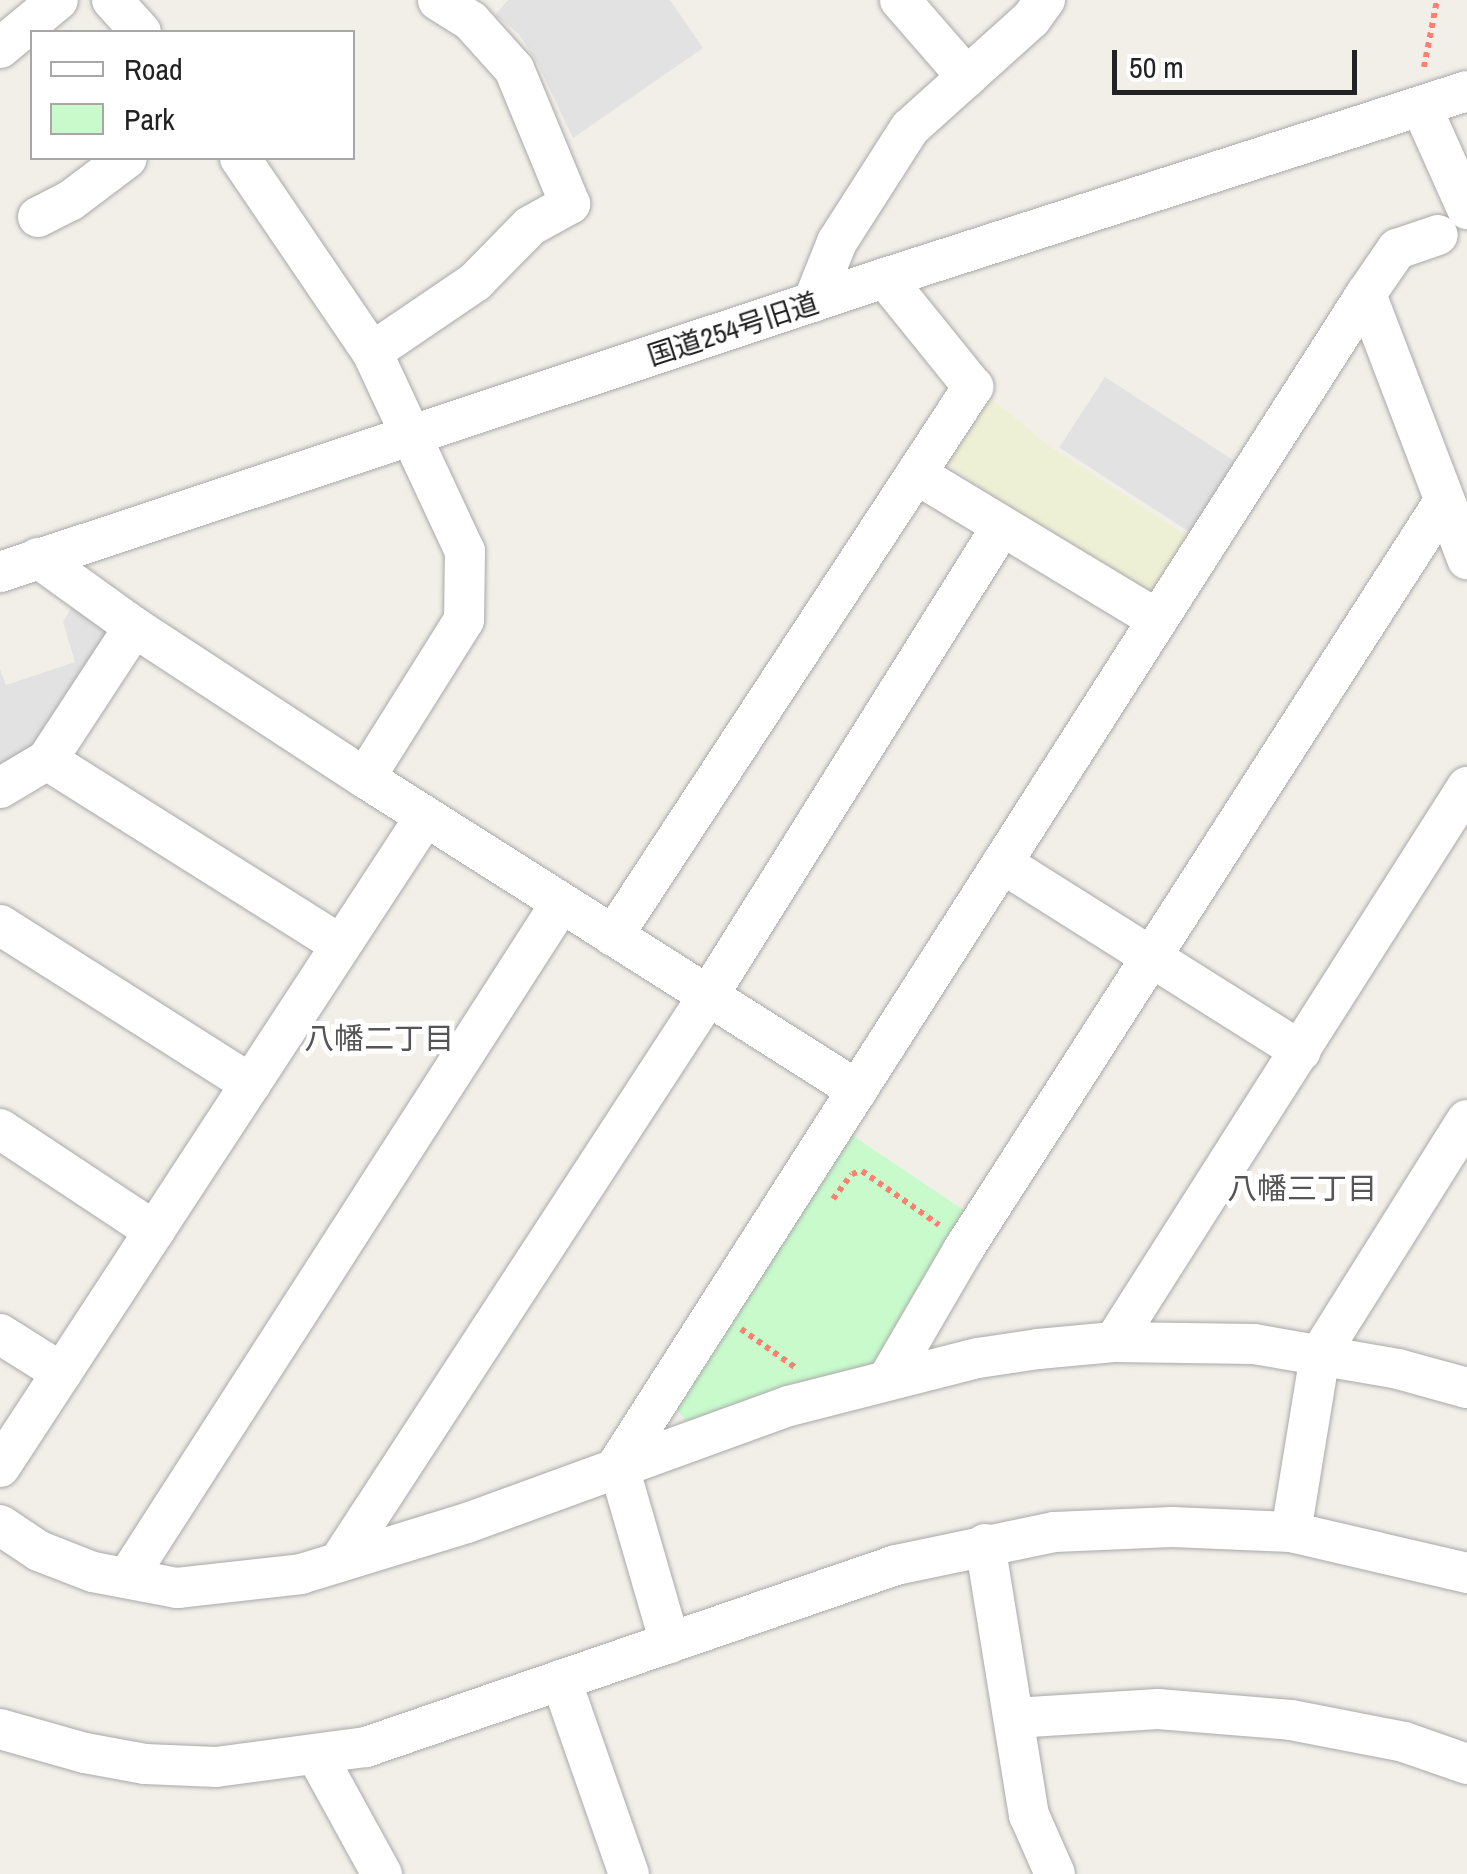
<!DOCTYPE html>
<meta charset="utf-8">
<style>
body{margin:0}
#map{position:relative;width:1467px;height:1874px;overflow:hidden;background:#f2efe9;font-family:"Archivo Narrow","Noto Sans JP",sans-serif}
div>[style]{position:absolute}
.farmland>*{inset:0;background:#eef0d5}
.park>*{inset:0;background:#c8facc}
.parking>*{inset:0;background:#e2e2e2;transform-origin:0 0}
.path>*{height:6px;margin-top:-3px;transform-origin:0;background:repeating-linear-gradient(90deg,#fa8072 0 5px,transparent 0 10px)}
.roads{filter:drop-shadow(0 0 2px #a9a9a9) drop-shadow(0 0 2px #a9a9a9)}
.minor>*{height:40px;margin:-20px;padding:0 20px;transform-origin:20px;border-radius:20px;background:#fff}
span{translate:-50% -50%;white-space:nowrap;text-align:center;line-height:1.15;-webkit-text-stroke:10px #fff;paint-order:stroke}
.street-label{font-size:28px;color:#222}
.neighbourhood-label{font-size:30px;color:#555}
.legend{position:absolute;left:30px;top:30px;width:325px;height:130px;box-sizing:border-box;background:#fff;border:2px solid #a7a7a7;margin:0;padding:12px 18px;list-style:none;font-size:30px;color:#222}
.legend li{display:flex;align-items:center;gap:20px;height:50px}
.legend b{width:50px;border:2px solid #a7a7a7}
.scale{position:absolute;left:1112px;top:50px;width:245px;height:45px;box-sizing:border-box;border:5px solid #222;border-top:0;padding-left:12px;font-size:30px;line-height:35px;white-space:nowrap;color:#222;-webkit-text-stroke:8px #fff;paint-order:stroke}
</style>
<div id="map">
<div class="farmland">
<div style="clip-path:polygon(987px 395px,1049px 446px,1190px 538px,1156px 592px,1147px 594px,1006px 506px,948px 464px)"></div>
</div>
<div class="park">
<div style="clip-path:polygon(849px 1133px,971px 1215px,872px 1367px,689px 1425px,673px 1404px)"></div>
</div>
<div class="parking">
<div style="clip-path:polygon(508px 0,670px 0,703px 48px,573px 138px,538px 64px,519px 34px,495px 15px)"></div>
<div style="left:1105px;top:377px;width:159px;height:84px;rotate:33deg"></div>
<div style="clip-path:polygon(73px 605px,109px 631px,23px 764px,0 776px,0 669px,6px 685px,75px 662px,63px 622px)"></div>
</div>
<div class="path">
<div style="left:1424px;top:67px;width:68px;rotate:-79deg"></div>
<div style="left:833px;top:1199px;width:31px;rotate:-53deg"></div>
<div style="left:852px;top:1174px;width:10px;rotate:-17deg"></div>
<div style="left:862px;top:1171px;width:94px;rotate:35deg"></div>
<div style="left:741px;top:1329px;width:67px;rotate:35.3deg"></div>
</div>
<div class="roads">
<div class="minor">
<div style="left:112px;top:0;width:43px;rotate:47.8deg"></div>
<div style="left:900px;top:0;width:102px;rotate:49deg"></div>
<div style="left:0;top:48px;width:75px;rotate:-39.6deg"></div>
<div style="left:1421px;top:106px;width:113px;rotate:65.9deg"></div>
<div style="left:240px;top:158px;width:235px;rotate:55.8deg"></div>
<div style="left:372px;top:352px;width:220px;rotate:65deg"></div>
<div style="left:465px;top:551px;width:69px;rotate:90.8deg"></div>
<div style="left:464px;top:620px;width:186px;rotate:122.1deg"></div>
<div style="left:38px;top:217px;width:36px;rotate:-27deg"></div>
<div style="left:70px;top:201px;width:71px;rotate:-37deg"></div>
<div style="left:1366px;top:294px;width:284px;rotate:69.1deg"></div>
<div style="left:813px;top:302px;width:65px;rotate:-68.2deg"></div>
<div style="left:837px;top:242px;width:135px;rotate:-57.4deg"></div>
<div style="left:910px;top:128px;width:163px;rotate:-42deg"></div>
<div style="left:1031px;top:19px;width:24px;rotate:-54deg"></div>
<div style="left:372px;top:352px;width:125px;rotate:-34.2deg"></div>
<div style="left:475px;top:282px;width:78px;rotate:-45.5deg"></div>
<div style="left:530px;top:226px;width:46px;rotate:-28.8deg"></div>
<div style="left:570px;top:204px;width:146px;rotate:-112.5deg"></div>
<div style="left:514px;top:69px;width:64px;rotate:-131.9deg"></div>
<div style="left:471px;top:21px;width:39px;rotate:-148deg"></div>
<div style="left:916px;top:474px;width:280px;rotate:31.1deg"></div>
<div style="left:38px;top:558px;width:118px;rotate:35.7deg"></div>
<div style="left:134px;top:627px;width:276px;rotate:33.2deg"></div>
<div style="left:365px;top:778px;width:583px;rotate:32.38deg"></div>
<div style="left:0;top:572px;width:933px;rotate:-18.38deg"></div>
<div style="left:885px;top:278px;width:611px;rotate:-17.81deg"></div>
<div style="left:47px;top:760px;width:347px;rotate:32.2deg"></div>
<div style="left:0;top:788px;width:55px;rotate:-30.8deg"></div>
<div style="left:47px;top:760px;width:159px;rotate:-56.8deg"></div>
<div style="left:1002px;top:863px;width:353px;rotate:32.2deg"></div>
<div style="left:0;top:925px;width:297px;rotate:32.4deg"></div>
<div style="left:613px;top:936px;width:657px;rotate:-56.75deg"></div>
<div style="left:973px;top:387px;width:140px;rotate:-128.9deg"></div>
<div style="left:0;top:1129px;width:185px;rotate:33.5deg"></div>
<div style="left:0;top:1334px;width:73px;rotate:32.2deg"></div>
<div style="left:1114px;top:1342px;width:658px;rotate:-57.54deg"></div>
<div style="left:888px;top:1379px;width:149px;rotate:-59.8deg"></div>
<div style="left:963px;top:1250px;width:888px;rotate:-57.28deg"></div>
<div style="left:0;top:1467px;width:777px;rotate:-56.82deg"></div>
<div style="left:0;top:1525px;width:47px;rotate:33.7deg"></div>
<div style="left:39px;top:1551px;width:58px;rotate:21.3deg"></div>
<div style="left:93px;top:1572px;width:86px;rotate:10.8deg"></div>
<div style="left:177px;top:1588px;width:125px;rotate:-6.4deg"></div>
<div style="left:301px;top:1574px;width:174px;rotate:-17.1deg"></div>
<div style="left:467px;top:1523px;width:343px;rotate:-20deg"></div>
<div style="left:789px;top:1406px;width:195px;rotate:-14.3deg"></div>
<div style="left:978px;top:1358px;width:61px;rotate:-8.5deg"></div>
<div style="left:1038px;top:1349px;width:76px;rotate:-5.3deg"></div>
<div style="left:1114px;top:1342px;width:140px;rotate:0.8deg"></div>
<div style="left:1254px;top:1344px;width:146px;rotate:9.8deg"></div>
<div style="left:1398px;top:1369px;width:72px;rotate:15.4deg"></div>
<div style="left:1291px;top:1532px;width:180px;rotate:-80.7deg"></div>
<div style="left:1320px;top:1354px;width:276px;rotate:-57.9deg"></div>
<div style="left:985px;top:1544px;width:275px;rotate:80.8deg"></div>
<div style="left:1029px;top:1815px;width:64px;rotate:66.2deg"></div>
<div style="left:339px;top:1562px;width:676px;rotate:-56.9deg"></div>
<div style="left:708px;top:996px;width:554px;rotate:-57.97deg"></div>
<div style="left:127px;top:1578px;width:802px;rotate:-57.26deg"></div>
<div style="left:670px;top:1643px;width:186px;rotate:-106.2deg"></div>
<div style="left:618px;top:1464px;width:1389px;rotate:-57.41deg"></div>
<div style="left:1366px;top:294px;width:55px;rotate:-55.4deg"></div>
<div style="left:1397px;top:249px;width:43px;rotate:-18.9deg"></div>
<div style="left:561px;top:1680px;width:206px;rotate:70.7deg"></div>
<div style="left:1014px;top:1718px;width:144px;rotate:-3.6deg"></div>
<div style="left:1158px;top:1709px;width:133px;rotate:4.7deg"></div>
<div style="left:1291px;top:1720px;width:115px;rotate:11deg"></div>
<div style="left:1404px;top:1742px;width:67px;rotate:19.2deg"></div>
<div style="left:0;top:1729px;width:88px;rotate:15.8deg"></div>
<div style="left:85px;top:1753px;width:61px;rotate:10.4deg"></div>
<div style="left:145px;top:1764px;width:71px;rotate:2.4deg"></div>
<div style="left:216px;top:1767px;width:151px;rotate:-7.6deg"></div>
<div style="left:366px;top:1747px;width:560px;rotate:-18.95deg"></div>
<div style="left:896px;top:1565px;width:161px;rotate:-11.8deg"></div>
<div style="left:1054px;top:1532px;width:118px;rotate:-2.4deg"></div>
<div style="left:1172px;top:1527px;width:119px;rotate:2.4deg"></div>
<div style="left:1291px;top:1532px;width:181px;rotate:13.1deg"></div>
<div style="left:317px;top:1756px;width:135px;rotate:61.2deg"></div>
</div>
</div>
<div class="street-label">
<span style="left:733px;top:329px;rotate:-18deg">国道254号旧道</span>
</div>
<div class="neighbourhood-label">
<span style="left:379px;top:1038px">八幡二丁目</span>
<span style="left:1302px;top:1188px">八幡三丁目</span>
</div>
<ul class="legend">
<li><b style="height:12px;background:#fff"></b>Road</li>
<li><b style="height:28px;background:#c8facc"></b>Park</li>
</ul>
<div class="scale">50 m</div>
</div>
